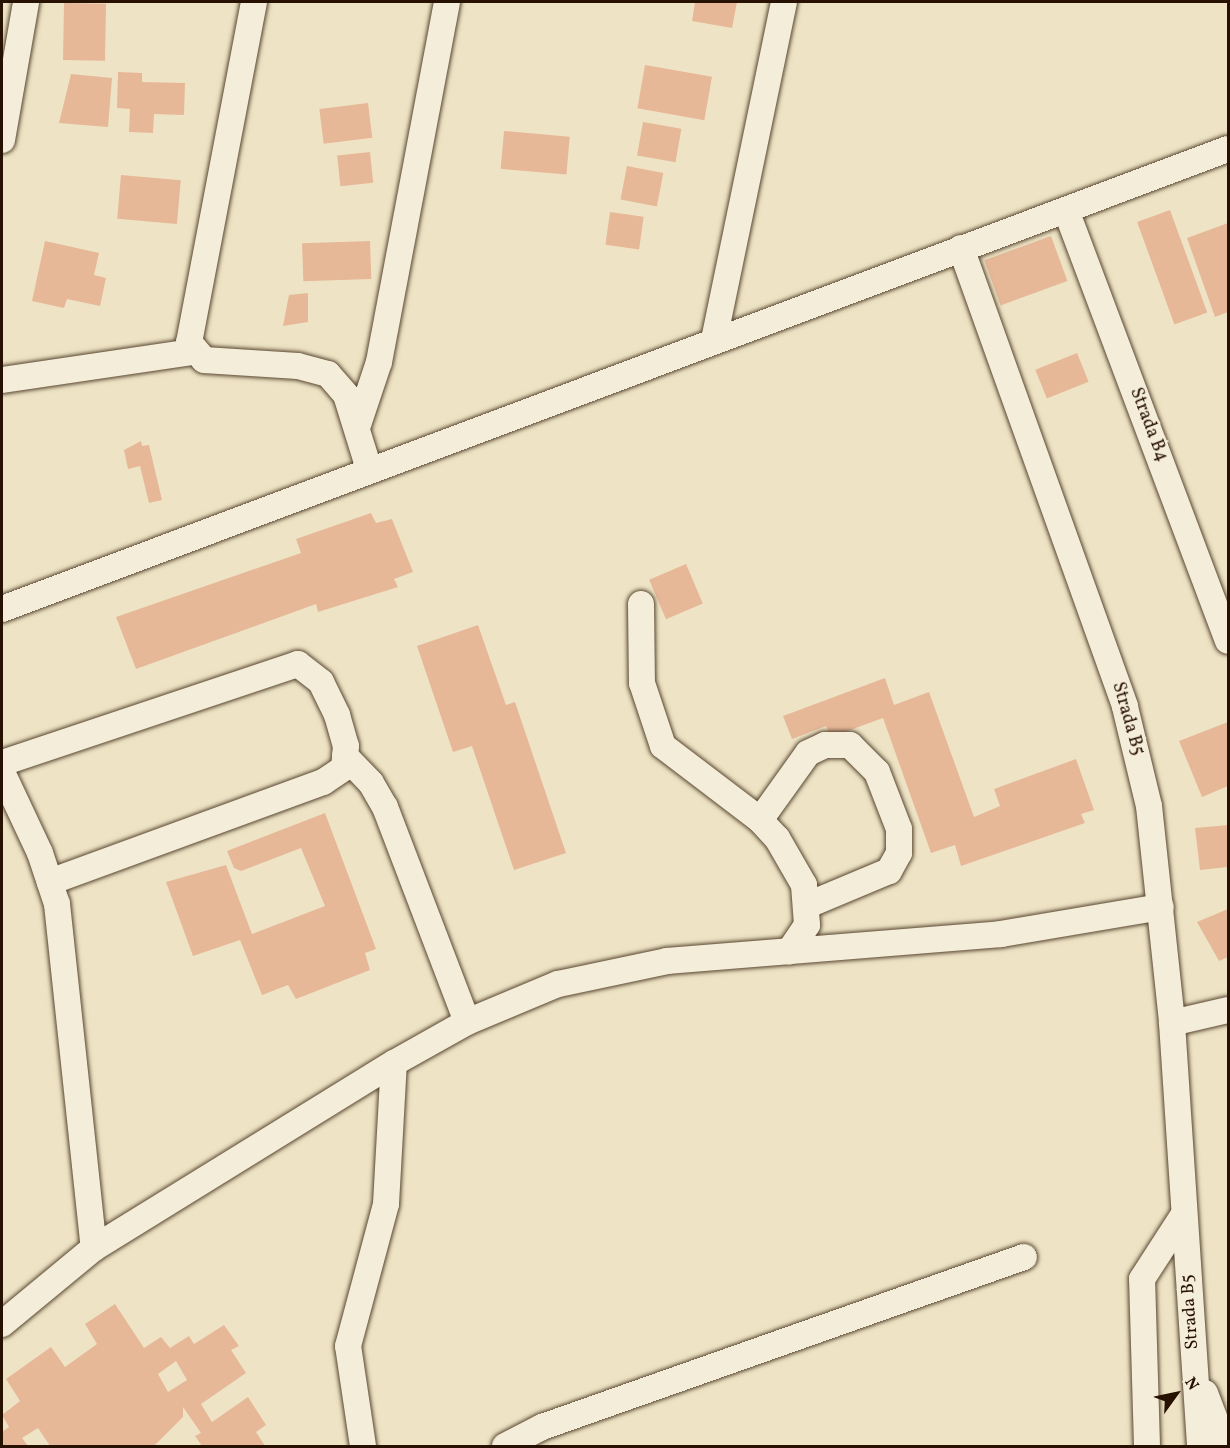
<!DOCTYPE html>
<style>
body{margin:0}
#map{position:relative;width:1230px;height:1448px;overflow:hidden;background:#eee4c5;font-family:Vollkorn,serif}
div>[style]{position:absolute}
.building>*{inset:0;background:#e6b898;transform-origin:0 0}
.roads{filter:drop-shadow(0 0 2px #594631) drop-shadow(0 0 2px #594631)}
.minor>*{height:26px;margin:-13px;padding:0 13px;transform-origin:13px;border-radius:13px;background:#f4edd9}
span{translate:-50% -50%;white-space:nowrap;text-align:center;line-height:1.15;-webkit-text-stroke:4.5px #f4edd9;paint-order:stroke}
.street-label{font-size:18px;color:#271100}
.frame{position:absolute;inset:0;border:3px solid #271100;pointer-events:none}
.north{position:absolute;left:1146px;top:1364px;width:60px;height:60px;-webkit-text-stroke:4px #f4edd9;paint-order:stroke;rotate:57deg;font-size:16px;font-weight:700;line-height:24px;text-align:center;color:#271100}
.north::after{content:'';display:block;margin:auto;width:21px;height:27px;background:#271100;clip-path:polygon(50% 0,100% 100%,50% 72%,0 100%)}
</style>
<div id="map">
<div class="building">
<div style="clip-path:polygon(695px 2px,737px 2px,732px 28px,692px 21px)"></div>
<div style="left:64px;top:3px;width:42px;height:57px;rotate:1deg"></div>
<div style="left:645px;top:65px;width:68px;height:44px;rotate:10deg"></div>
<div style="clip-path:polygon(118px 72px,142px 73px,142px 82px,185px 83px,184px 115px,154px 114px,153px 133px,129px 132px,130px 109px,117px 108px)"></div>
<div style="clip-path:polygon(71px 74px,112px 78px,108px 127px,59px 123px)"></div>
<div style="left:368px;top:103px;width:35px;height:49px;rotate:83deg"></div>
<div style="left:643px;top:122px;width:39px;height:34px;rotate:10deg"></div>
<div style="left:504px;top:131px;width:66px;height:38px;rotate:5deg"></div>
<div style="left:370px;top:152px;width:31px;height:33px;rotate:84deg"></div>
<div style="left:627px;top:166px;width:37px;height:34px;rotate:11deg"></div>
<div style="left:121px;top:175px;width:60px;height:44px;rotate:5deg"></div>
<div style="left:1170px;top:210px;width:109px;height:35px;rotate:70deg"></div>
<div style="left:610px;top:212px;width:34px;height:33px;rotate:8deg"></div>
<div style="clip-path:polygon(1228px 223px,1228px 312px,1215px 317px,1187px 238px)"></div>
<div style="left:1051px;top:236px;width:48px;height:71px;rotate:70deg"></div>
<div style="clip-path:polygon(45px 241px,99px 253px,94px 275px,106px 278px,100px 306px,67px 299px,64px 308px,32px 301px)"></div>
<div style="left:370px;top:241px;width:38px;height:68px;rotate:88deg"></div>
<div style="clip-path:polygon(308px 293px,308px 322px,283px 326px,289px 295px)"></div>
<div style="left:1077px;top:353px;width:31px;height:45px;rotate:68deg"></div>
<div style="clip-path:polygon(141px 441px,142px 446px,149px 445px,162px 500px,149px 503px,140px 466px,128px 469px,124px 450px)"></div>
<div style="clip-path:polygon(371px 513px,376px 523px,392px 519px,413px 572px,394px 579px,398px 587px,318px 612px,316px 604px,136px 669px,116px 617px,301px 553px,296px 539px)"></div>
<div style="left:686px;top:564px;width:43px;height:40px;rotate:67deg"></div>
<div style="clip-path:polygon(478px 625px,506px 705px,515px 702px,566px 853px,514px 870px,472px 746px,453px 752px,417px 646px)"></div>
<div style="clip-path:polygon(885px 678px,894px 705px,929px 692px,974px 817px,1000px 806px,994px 789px,1076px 759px,1094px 810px,1081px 814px,1085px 823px,961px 866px,955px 845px,931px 853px,883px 718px,831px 737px,826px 726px,792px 739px,783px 716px)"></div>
<div style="clip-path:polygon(1228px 722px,1228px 786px,1202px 797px,1179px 741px)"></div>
<div style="clip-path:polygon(325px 813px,376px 949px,365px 953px,370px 970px,296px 999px,288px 985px,262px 995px,240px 940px,193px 956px,166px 882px,226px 865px,252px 934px,325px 906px,301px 848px,241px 871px,234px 868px,227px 851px)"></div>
<div style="clip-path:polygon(1228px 825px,1228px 867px,1200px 870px,1195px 828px)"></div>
<div style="clip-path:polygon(1228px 909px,1228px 957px,1219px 961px,1197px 922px)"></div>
<div style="clip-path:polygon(evenodd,115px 1304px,144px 1348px,161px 1337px,170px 1348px,189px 1336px,194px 1344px,224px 1325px,239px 1346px,231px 1350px,246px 1373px,201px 1404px,212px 1422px,248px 1397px,266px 1425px,256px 1432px,265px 1446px,202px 1446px,195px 1436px,201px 1433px,183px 1407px,183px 1417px,154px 1446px,50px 1446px,38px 1428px,22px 1438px,28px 1446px,2px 1446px,2px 1432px,9px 1427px,2px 1415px,20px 1401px,6px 1379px,51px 1347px,65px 1367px,97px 1344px,85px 1324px,115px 1304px,176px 1361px,187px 1380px,168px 1392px,158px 1374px,176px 1361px)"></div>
</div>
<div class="roads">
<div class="minor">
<div style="left:254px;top:2px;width:346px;rotate:100.8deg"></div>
<div style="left:189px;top:342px;width:23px;rotate:50deg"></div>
<div style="left:204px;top:360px;width:94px;rotate:3.7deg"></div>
<div style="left:298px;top:366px;width:31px;rotate:15deg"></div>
<div style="left:328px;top:374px;width:28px;rotate:49deg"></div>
<div style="left:346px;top:395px;width:77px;rotate:72.7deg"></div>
<div style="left:2px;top:140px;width:140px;rotate:-80.1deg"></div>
<div style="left:1066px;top:210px;width:460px;rotate:69.4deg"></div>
<div style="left:961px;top:248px;width:487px;rotate:70.3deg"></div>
<div style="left:1125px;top:707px;width:102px;rotate:76.4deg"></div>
<div style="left:1149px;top:806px;width:218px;rotate:83.9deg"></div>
<div style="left:1172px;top:1023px;width:424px;rotate:86.2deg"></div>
<div style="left:714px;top:340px;width:345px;rotate:-78.3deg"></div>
<div style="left:2px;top:380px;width:192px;rotate:-8.4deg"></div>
<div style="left:358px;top:425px;width:66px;rotate:-71.6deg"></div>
<div style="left:379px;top:362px;width:366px;rotate:-79.3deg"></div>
<div style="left:641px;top:604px;width:79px;rotate:89.3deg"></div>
<div style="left:642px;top:683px;width:66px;rotate:71.6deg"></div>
<div style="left:663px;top:746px;width:122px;rotate:37.3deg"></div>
<div style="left:760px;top:820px;width:25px;rotate:47deg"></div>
<div style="left:777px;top:838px;width:54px;rotate:60.1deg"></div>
<div style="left:804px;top:885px;width:40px;rotate:85.7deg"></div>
<div style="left:807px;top:925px;width:32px;rotate:124deg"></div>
<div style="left:2px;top:609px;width:1309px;rotate:-20.57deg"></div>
<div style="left:345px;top:756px;width:37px;rotate:46deg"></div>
<div style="left:371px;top:783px;width:28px;rotate:60deg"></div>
<div style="left:385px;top:807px;width:230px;rotate:69.1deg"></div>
<div style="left:2px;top:763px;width:312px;rotate:-18.5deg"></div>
<div style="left:298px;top:664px;width:29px;rotate:38deg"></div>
<div style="left:321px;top:682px;width:37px;rotate:64deg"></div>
<div style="left:337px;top:715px;width:32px;rotate:74deg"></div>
<div style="left:346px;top:746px;width:22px;rotate:95deg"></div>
<div style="left:344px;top:768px;width:25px;rotate:146deg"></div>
<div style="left:323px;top:782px;width:291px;rotate:159.9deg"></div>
<div style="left:2px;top:772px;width:89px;rotate:64.9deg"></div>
<div style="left:40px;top:853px;width:54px;rotate:71.6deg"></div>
<div style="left:57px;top:904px;width:346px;rotate:83.9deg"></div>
<div style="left:760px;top:820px;width:82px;rotate:-54.4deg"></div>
<div style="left:808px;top:753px;width:19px;rotate:-25deg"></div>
<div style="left:825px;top:745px;width:25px"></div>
<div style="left:850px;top:745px;width:38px;rotate:45deg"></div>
<div style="left:877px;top:772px;width:61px;rotate:68.9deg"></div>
<div style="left:899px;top:829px;width:24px;rotate:90deg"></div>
<div style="left:899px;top:853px;width:21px;rotate:119deg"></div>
<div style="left:889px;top:871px;width:88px;rotate:157.2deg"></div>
<div style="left:1172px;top:1023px;width:57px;rotate:-13.1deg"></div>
<div style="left:2px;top:1324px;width:119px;rotate:-39.6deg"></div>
<div style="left:94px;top:1248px;width:352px;rotate:-31.7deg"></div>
<div style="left:394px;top:1063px;width:84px;rotate:-29.3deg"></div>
<div style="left:467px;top:1022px;width:99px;rotate:-22.7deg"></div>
<div style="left:558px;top:984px;width:111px;rotate:-11.9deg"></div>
<div style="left:667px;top:961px;width:335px;rotate:-4.6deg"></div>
<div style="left:1001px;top:934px;width:162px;rotate:-9.6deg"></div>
<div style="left:1205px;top:1393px;width:57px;rotate:69.3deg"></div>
<div style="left:363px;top:1446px;width:101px;rotate:-98.5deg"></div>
<div style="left:348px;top:1346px;width:147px;rotate:-75deg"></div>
<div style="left:386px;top:1204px;width:141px;rotate:-86.8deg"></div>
<div style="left:505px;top:1446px;width:42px;rotate:-27.2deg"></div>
<div style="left:542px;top:1427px;width:511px;rotate:-19.43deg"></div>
<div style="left:1147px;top:1446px;width:167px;rotate:-91.7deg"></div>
<div style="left:1142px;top:1279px;width:77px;rotate:-57.1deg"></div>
</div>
</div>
<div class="street-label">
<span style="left:1148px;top:425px;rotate:69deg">Strada B4</span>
<span style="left:1127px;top:719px;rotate:74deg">Strada B5</span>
<span style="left:1191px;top:1312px;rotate:-94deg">Strada B5</span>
</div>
<div class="frame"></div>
<div class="north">N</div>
</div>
